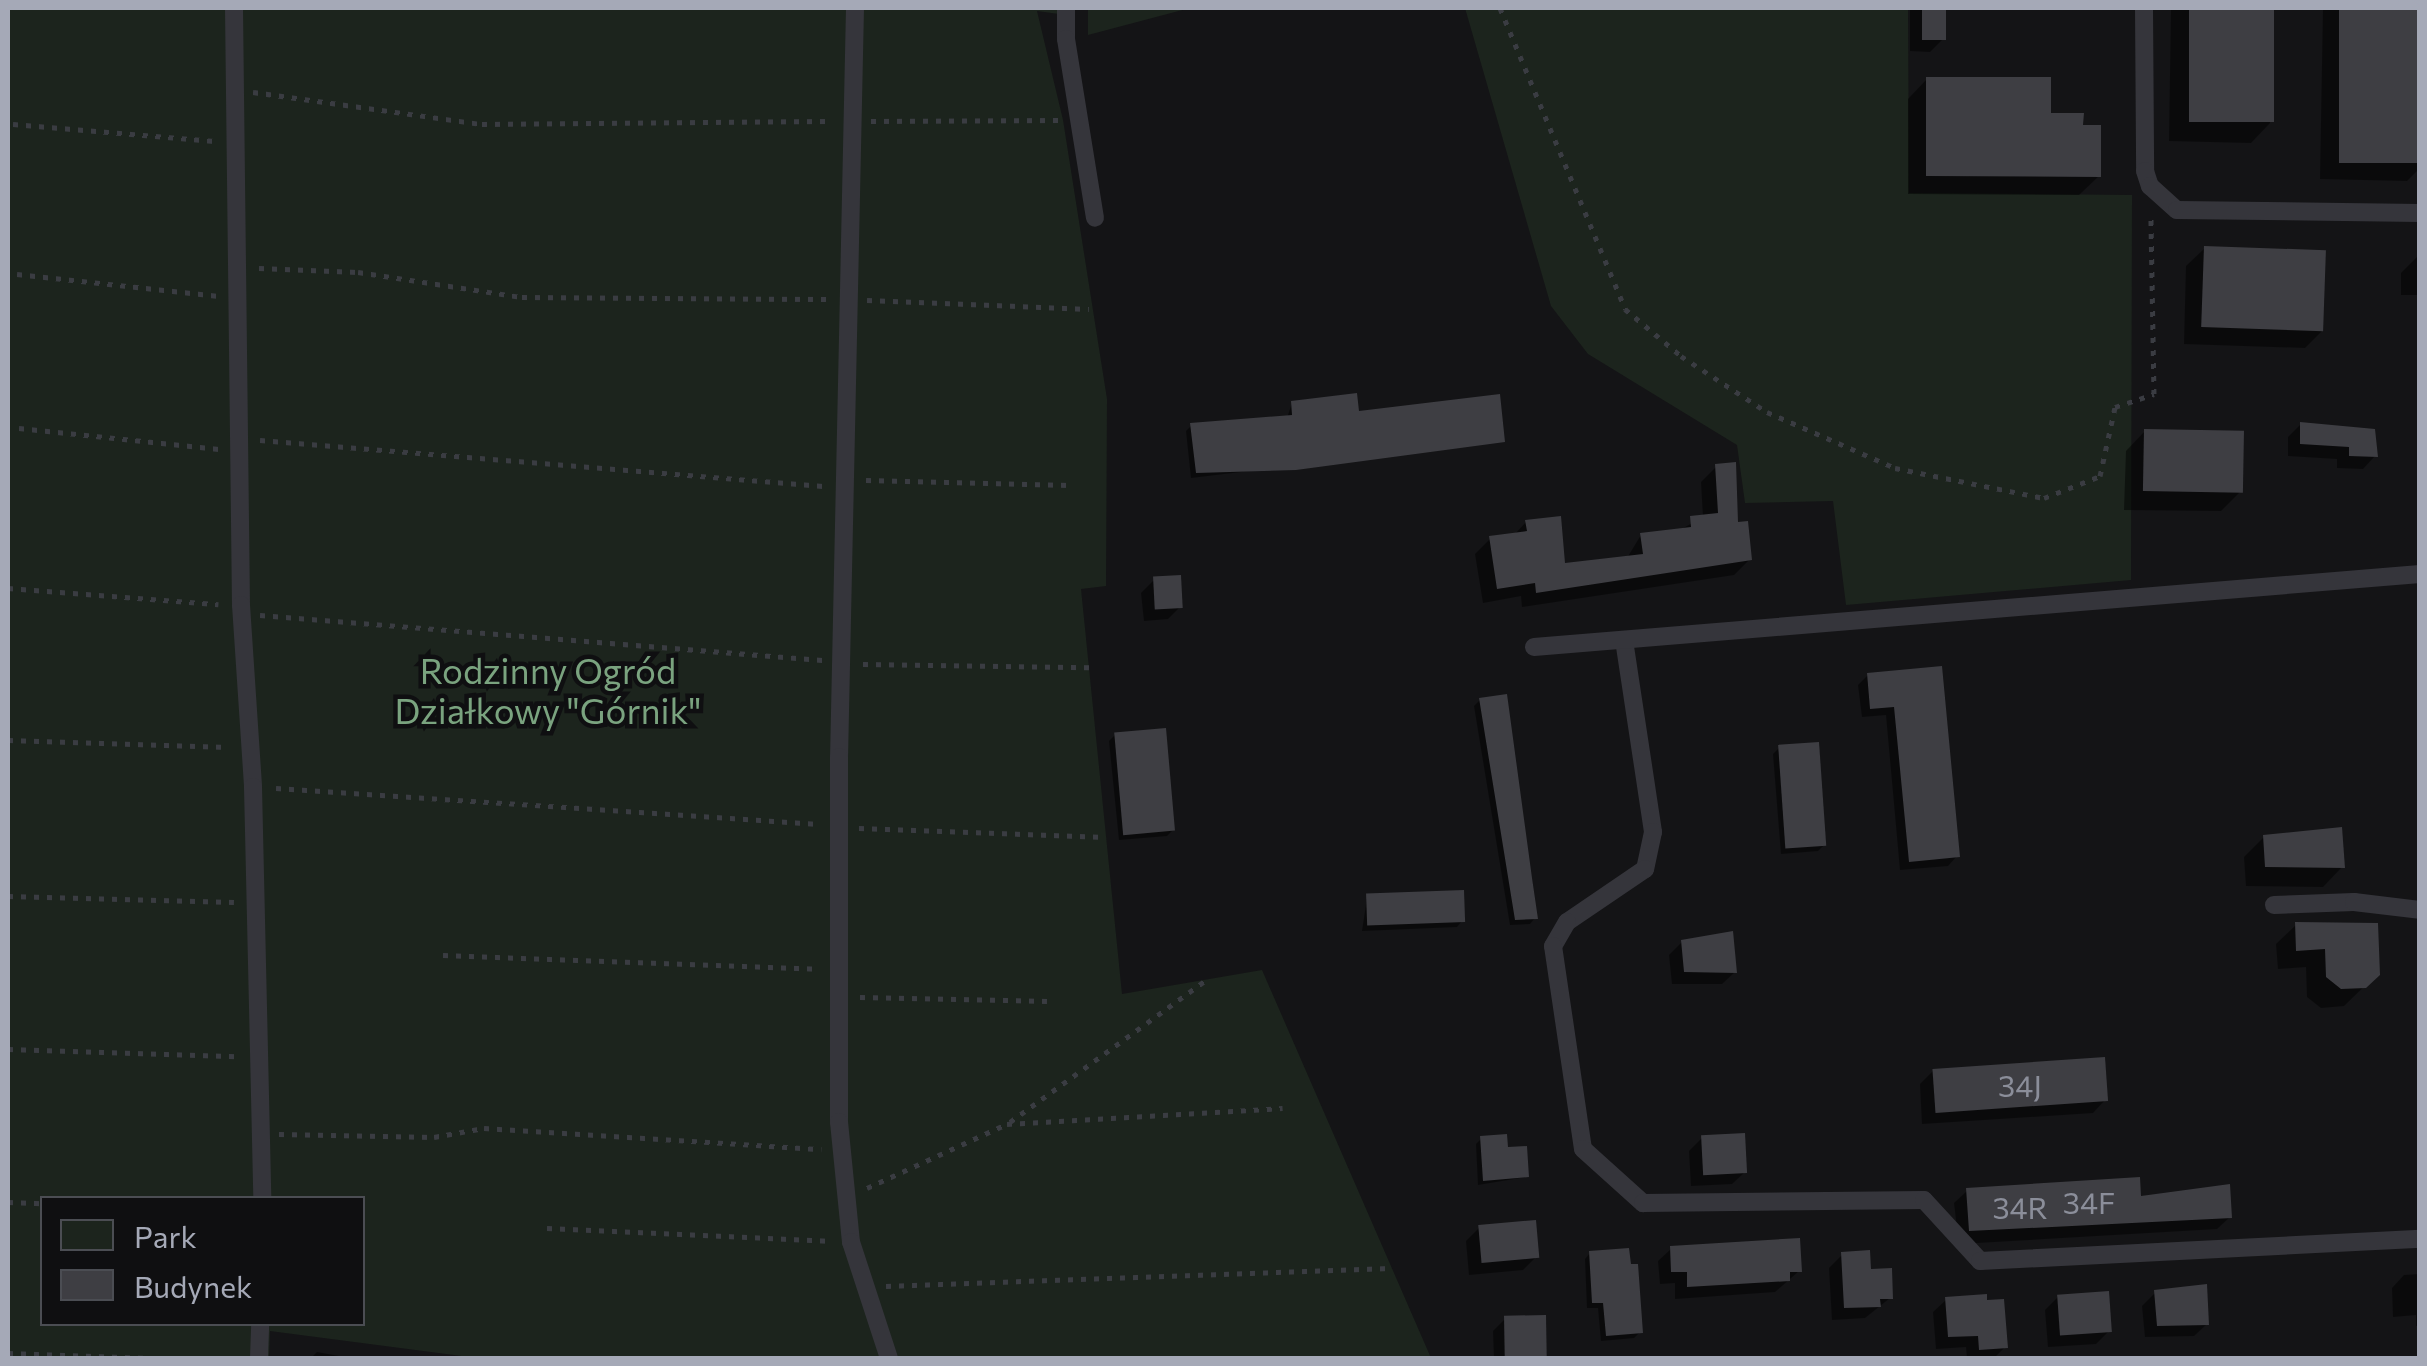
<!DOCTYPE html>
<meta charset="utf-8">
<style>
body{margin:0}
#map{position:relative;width:2427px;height:1366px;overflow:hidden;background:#141416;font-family:Commissioner,sans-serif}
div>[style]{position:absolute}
.green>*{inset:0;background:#1c241d}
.shadow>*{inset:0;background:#0007}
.building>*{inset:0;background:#3e3e43;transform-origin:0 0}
.path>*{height:5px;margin-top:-2.5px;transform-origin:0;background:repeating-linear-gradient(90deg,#3a3c42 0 5px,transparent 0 13px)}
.lane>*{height:18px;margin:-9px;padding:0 9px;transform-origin:9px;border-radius:9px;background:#35353b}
span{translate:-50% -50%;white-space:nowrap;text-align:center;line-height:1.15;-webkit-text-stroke:9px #0f0f11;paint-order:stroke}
.number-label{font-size:30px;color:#8b8e9a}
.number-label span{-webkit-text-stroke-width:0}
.park-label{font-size:35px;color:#7aa37f}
.frame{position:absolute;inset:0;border:10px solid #a5a9b7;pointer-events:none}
.legend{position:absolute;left:40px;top:1196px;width:325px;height:130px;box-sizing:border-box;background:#0f0f11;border:2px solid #4b4d53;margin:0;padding:12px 18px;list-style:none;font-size:30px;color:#a5a9b7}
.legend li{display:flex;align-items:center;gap:20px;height:50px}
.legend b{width:50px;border:2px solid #4b4d53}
</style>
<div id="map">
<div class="green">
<div style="clip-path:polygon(evenodd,8px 8px,1059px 8px,1059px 14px,1037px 11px,1063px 120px,1107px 399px,1106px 586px,1081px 589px,1122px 994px,1262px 970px,1431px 1358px,477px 1358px,270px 1331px,269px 1358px,8px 1358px,8px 8px,42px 1198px,362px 1198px,362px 1324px,42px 1324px,42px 1198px)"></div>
<div style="clip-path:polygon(1088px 8px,1190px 8px,1088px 35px)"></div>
<div style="clip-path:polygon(1465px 8px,1908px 8px,1909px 193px,2132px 195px,2131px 580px,1846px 605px,1833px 501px,1745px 503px,1737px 445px,1588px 354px,1551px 306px)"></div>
</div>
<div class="shadow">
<div style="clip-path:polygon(1910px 8px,1943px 8px,1943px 39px,1930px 52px,1910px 51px)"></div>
<div style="clip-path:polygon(2171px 8px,2272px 8px,2270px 123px,2251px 143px,2169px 141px)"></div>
<div style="clip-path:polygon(2323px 8px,2420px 8px,2420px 168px,2407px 181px,2320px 179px)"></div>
<div style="clip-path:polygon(1927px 79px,2080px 127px,2099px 176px,2079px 195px,1908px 194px,1908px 99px)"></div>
<div style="clip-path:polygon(2205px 248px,2323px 330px,2305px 348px,2184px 344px,2186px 266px)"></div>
<div style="clip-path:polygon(2420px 254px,2420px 295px,2401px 295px,2401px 273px)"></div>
<div style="clip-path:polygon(1292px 403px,1357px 414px,1502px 441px,1191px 478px,1186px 431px,1191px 426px,1287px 418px)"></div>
<div style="clip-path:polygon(2301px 424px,2375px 456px,2363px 469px,2337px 468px,2337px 459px,2288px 456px,2288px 437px)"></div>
<div style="clip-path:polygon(2145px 431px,2240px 492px,2221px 511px,2124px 510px,2126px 451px)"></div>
<div style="clip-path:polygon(1716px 467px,1749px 560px,1734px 575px,1522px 607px,1521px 596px,1483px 603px,1475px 554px,1490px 539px,1514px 535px,1526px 522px,1563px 565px,1627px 558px,1641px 535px,1678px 531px,1703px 517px,1701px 482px)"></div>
<div style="clip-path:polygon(1154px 580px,1180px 607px,1168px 619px,1144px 621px,1141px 593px)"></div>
<div style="clip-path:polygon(1939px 668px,1957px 856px,1948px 866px,1900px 870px,1886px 715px,1862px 717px,1858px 685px,1868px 675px)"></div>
<div style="clip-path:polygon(1480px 700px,1535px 918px,1530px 924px,1510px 925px,1474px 706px)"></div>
<div style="clip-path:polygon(1115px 735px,1173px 830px,1167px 836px,1119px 840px,1109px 741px)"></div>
<div style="clip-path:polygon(1779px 748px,1824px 845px,1818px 851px,1781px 854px,1773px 754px)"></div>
<div style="clip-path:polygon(2264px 837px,2342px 867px,2323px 887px,2246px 886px,2244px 857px)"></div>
<div style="clip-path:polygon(1367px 898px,1462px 921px,1457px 927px,1362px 931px)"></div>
<div style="clip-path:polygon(2296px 925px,2377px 974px,2344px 1006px,2321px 1008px,2307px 997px,2306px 967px,2278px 969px,2276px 944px)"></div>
<div style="clip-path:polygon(1682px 942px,1735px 972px,1722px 984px,1672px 984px,1669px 955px)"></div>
<div style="clip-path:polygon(1933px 1071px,2105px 1100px,2093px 1113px,1922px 1124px,1920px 1084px)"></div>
<div style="clip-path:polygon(1702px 1138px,1745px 1172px,1732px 1184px,1691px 1186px,1689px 1151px)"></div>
<div style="clip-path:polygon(1481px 1139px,1526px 1177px,1478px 1185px,1476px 1144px)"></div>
<div style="clip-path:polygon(1967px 1191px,2139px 1198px,2230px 1217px,2217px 1229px,1959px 1244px,1954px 1203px)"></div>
<div style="clip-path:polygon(1479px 1228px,1536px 1257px,1523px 1270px,1469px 1275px,1466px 1241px)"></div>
<div style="clip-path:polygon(1671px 1249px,1799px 1271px,1775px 1292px,1675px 1299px,1675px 1283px,1660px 1284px,1658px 1261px)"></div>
<div style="clip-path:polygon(1590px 1253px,1640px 1332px,1634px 1338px,1601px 1341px,1598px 1308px,1587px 1308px,1585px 1259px)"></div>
<div style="clip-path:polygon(1842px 1255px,1868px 1271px,1890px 1298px,1865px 1318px,1832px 1320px,1829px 1268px)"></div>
<div style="clip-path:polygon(2420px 1274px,2420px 1325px,2416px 1326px,2416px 1315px,2393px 1317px,2392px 1288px,2404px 1275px)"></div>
<div style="clip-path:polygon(2155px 1293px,2207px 1324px,2194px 1336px,2145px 1337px,2142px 1306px)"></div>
<div style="clip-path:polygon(2058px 1297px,2109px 1331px,2096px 1344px,2048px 1347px,2045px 1310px)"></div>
<div style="clip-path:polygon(1946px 1300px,2005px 1347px,1994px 1358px,1967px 1358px,1966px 1347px,1936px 1349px,1933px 1312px)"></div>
<div style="clip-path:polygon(1506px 1318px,1544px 1356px,1542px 1358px,1494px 1358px,1493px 1331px)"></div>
<div style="clip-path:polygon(317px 1352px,339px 1356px,338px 1358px,311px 1358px)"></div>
</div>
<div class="building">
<div style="left:1922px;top:8px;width:24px;height:32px"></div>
<div style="left:2189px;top:8px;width:85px;height:114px"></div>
<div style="left:2339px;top:8px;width:81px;height:155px"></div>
<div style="clip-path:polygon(1926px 77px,2051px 77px,2051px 113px,2084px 113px,2083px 125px,2101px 125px,2101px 177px,1926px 176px)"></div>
<div style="left:2204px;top:246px;width:122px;height:81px;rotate:2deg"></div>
<div style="clip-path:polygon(1357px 393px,1359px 411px,1500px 394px,1505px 442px,1296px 470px,1196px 473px,1190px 423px,1292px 415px,1291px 401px)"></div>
<div style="clip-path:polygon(2300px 422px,2375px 429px,2378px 457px,2349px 456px,2349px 447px,2300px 444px)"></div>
<div style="left:2144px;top:429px;width:100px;height:62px;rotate:1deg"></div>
<div style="clip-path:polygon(1736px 462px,1738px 522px,1748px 521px,1752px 560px,1536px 593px,1535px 583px,1497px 589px,1489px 536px,1527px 531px,1525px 520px,1561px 516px,1565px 563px,1643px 554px,1640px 533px,1691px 527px,1690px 516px,1718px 513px,1715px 464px)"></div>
<div style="left:1181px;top:575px;width:33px;height:28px;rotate:87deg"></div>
<div style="clip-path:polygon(1942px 666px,1960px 857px,1909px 862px,1894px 707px,1870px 709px,1867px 673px)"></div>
<div style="clip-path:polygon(1507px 694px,1532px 878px,1538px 919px,1515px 920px,1479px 698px)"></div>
<div style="left:1166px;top:728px;width:103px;height:52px;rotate:85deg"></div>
<div style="left:1819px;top:742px;width:104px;height:41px;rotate:86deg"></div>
<div style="clip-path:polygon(2342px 827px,2345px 868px,2265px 867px,2263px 835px)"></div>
<div style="left:1464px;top:890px;width:32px;height:98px;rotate:88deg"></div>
<div style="clip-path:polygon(2295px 922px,2378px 923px,2380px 975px,2366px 988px,2341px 989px,2326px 977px,2325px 949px,2296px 951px)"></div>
<div style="clip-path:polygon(1733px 931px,1737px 973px,1684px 972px,1681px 940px)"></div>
<div style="left:2105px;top:1057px;width:44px;height:173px;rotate:86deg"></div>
<div style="left:1745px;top:1133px;width:40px;height:44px;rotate:87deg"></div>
<div style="clip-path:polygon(1507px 1134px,1508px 1147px,1527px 1146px,1529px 1177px,1483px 1181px,1480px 1136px)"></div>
<div style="clip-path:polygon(2140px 1177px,2141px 1196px,2230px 1184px,2232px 1218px,1969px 1231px,1966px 1188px)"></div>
<div style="left:1536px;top:1220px;width:38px;height:58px;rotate:85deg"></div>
<div style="clip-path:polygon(1800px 1238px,1802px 1272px,1790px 1272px,1790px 1281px,1687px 1287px,1687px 1272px,1671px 1272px,1670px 1246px)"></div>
<div style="clip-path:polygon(1629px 1248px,1631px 1264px,1638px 1264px,1643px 1333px,1606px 1336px,1603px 1303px,1592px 1303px,1589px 1251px)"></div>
<div style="clip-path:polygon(1870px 1250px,1871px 1269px,1892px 1268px,1893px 1299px,1880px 1299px,1881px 1307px,1844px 1308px,1841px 1252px)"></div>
<div style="clip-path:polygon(2207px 1284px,2209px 1325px,2157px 1326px,2154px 1290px)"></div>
<div style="left:2109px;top:1291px;width:41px;height:52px;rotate:86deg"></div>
<div style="clip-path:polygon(1987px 1294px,1987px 1300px,2004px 1299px,2008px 1348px,1979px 1350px,1978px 1336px,1948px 1337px,1945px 1297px)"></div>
<div style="left:1546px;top:1315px;width:42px;height:42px;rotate:89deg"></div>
</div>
<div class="path">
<div style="left:1500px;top:8px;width:326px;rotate:67.4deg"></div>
<div style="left:1625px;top:309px;width:73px;rotate:40deg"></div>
<div style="left:1681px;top:356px;width:103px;rotate:33.1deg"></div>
<div style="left:1767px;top:412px;width:140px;rotate:23.6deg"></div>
<div style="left:1895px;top:468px;width:152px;rotate:11.4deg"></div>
<div style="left:2044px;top:498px;width:60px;rotate:-21.4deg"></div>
<div style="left:2100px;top:476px;width:71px;rotate:-77.7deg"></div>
<div style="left:2115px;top:407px;width:41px;rotate:-18.4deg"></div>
<div style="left:2154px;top:394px;width:176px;rotate:-91deg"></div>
<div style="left:253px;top:92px;width:231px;rotate:8deg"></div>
<div style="left:482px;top:124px;width:348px;rotate:-0.5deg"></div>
<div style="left:871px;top:121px;width:189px;rotate:-0.3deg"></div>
<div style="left:13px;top:124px;width:202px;rotate:4.8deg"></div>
<div style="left:259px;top:268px;width:99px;rotate:2.3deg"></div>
<div style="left:358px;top:272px;width:166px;rotate:8.7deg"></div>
<div style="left:522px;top:297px;width:304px;rotate:0.4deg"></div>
<div style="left:17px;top:274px;width:203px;rotate:6.2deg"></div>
<div style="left:867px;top:300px;width:222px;rotate:2.3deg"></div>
<div style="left:19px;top:428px;width:201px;rotate:6deg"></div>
<div style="left:260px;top:440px;width:565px;rotate:4.67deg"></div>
<div style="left:866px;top:480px;width:204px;rotate:1.4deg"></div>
<div style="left:8px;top:588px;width:211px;rotate:4.4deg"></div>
<div style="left:260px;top:615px;width:564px;rotate:4.58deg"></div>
<div style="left:863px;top:664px;width:226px;rotate:0.8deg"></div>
<div style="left:8px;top:740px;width:220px;rotate:1.8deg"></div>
<div style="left:276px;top:788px;width:544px;rotate:3.79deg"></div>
<div style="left:859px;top:828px;width:247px;rotate:2.1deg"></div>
<div style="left:8px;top:896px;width:226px;rotate:1.5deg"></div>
<div style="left:443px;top:955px;width:375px;rotate:2.1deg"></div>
<div style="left:860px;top:997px;width:187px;rotate:1.2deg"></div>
<div style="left:8px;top:1049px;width:229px;rotate:1.8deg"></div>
<div style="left:1010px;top:1122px;width:242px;rotate:-35.9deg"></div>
<div style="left:279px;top:1134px;width:155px;rotate:1.1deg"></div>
<div style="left:434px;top:1137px;width:51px;rotate:-10.2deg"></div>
<div style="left:484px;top:1128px;width:338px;rotate:3.6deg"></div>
<div style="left:867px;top:1188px;width:154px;rotate:-24.6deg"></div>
<div style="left:1007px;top:1124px;width:276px;rotate:-3.3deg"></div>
<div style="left:8px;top:1202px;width:34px;rotate:2deg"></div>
<div style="left:547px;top:1228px;width:281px;rotate:2.6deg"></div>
<div style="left:886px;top:1286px;width:505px;rotate:-2.04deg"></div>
<div style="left:8px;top:1353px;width:142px;rotate:2deg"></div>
</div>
<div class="lane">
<div style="left:234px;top:8px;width:597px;rotate:89.33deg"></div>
<div style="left:241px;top:605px;width:182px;rotate:86.2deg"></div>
<div style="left:253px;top:787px;width:411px;rotate:88.7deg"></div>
<div style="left:855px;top:8px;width:749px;rotate:91.22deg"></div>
<div style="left:839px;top:757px;width:365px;rotate:90deg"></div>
<div style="left:839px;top:1122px;width:121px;rotate:84.3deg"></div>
<div style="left:851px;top:1242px;width:122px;rotate:71.9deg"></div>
<div style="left:1066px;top:8px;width:31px;rotate:90deg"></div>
<div style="left:1066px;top:39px;width:181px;rotate:80.8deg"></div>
<div style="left:2144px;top:8px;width:163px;rotate:89.6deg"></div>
<div style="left:2145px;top:171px;width:16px;rotate:72deg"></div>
<div style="left:2150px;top:186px;width:36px;rotate:42deg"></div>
<div style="left:2177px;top:210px;width:243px;rotate:0.7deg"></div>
<div style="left:1624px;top:640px;width:194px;rotate:81.4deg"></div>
<div style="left:1653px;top:832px;width:38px;rotate:102deg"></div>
<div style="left:1645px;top:869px;width:94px;rotate:145.8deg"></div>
<div style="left:1567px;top:922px;width:28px;rotate:120deg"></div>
<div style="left:1553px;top:946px;width:205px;rotate:81.6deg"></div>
<div style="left:1583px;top:1149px;width:81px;rotate:42deg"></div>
<div style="left:1643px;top:1203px;width:281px;rotate:-0.6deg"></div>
<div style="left:1924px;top:1200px;width:83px;rotate:47.4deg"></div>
<div style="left:1980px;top:1261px;width:441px;rotate:-2.9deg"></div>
<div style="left:1534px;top:647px;width:889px;rotate:-4.71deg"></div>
<div style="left:2274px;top:905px;width:80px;rotate:-2.1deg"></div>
<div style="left:2354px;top:902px;width:66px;rotate:6.9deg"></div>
<div style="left:259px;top:1358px;width:34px;rotate:-88deg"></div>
</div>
<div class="number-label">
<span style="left:2020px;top:1085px">34J</span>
<span style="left:2089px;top:1202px">34F</span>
<span style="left:2020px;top:1207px">34R</span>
</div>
<div class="park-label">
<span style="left:548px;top:690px">Rodzinny Ogród<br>Działkowy "Górnik"</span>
</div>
<div class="frame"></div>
<ul class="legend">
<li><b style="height:28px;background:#1c241d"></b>Park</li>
<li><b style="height:28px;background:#3e3e43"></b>Budynek</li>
</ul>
</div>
